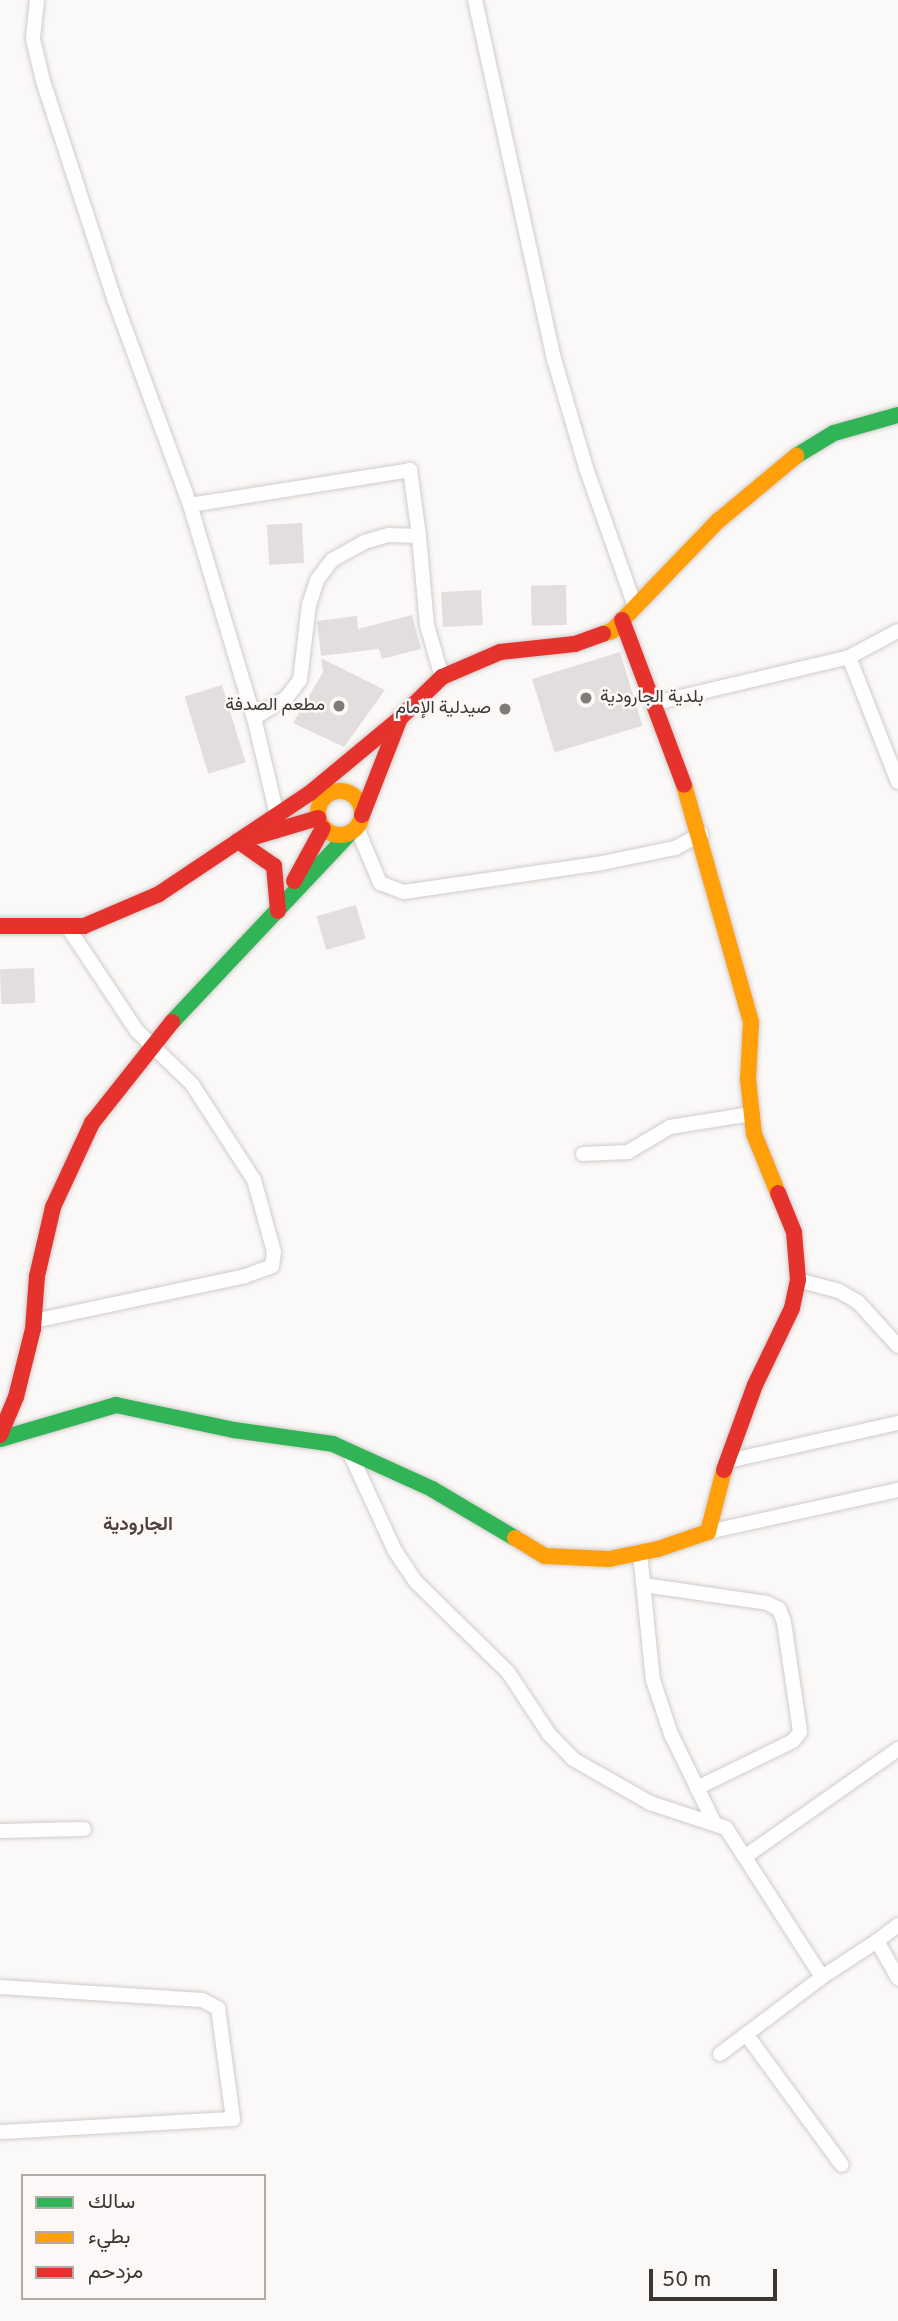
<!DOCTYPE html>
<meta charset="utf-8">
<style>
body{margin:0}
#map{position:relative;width:898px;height:2321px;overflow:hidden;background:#fbf9f8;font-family:Overpass,Vazirmatn,sans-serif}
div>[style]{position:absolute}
.building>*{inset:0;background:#e3dedd;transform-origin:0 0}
.roads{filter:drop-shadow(0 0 2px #d1cccb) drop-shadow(0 0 2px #d1cccb)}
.street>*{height:14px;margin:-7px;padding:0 7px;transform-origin:7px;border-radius:7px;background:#fefefe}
.fast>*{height:16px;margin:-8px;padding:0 8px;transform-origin:8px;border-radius:8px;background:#30b455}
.slow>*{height:16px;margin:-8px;padding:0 8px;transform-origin:8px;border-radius:8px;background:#ff9f0a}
.slow>.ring{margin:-8px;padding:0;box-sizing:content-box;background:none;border:16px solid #ff9f0a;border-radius:50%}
.jam>*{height:16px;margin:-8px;padding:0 8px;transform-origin:8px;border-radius:8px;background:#e5322d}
.dots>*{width:19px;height:19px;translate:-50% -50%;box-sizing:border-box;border:4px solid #fcf8f7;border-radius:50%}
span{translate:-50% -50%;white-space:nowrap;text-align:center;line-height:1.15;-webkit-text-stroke:5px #fcf8f7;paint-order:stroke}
.poi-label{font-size:18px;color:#3e3535}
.left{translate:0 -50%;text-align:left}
.right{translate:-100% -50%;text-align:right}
.neighbourhood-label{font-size:19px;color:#513f3d;font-weight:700}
.legend{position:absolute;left:21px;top:2174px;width:245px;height:126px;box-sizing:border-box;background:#fcf8f7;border:2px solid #b0aaa9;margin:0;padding:9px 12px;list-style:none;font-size:21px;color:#3e3535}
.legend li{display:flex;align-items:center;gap:14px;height:35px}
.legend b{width:35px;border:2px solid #b0aaa9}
.scale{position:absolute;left:649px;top:2269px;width:128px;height:32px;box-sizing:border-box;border:4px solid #3e3535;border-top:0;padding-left:9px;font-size:21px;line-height:24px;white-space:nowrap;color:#3e3535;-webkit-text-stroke:5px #fcf8f7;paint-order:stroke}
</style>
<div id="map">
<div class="building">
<div style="left:302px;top:523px;width:40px;height:35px;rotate:87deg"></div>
<div style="left:566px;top:585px;width:40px;height:35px;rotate:89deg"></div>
<div style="left:481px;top:590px;width:35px;height:40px;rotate:87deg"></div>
<div style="clip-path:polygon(412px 615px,421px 649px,382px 659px,379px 649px,321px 656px,317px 621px,357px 616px,358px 629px)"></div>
<div style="left:620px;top:652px;width:77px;height:92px;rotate:73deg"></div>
<div style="clip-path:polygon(321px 658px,385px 690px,344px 747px,293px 723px,323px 672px)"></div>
<div style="left:222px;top:685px;width:81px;height:39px;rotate:73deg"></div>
<div style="left:356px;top:905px;width:35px;height:41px;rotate:74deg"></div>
<div style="left:34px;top:968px;width:35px;height:34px;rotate:88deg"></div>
</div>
<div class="roads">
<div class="street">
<div style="left:37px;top:0;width:39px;rotate:96deg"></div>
<div style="left:33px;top:39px;width:43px;rotate:76.6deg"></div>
<div style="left:43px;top:81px;width:231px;rotate:71.9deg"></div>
<div style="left:115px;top:301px;width:217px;rotate:69.8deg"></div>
<div style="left:475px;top:0;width:368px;rotate:77.6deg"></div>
<div style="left:554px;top:359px;width:114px;rotate:73.6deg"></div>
<div style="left:586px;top:468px;width:146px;rotate:70.5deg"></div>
<div style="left:849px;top:657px;width:55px;rotate:-28deg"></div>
<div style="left:655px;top:703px;width:199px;rotate:-13.3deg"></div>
<div style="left:849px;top:657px;width:134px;rotate:68.6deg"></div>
<div style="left:254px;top:718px;width:222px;rotate:-106.7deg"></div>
<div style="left:190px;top:505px;width:223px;rotate:-9deg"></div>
<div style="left:410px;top:470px;width:67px;rotate:82.2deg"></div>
<div style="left:277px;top:815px;width:100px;rotate:-103.3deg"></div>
<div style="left:254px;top:718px;width:39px;rotate:-32deg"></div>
<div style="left:287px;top:697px;width:21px;rotate:-53deg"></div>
<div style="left:300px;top:680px;width:76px;rotate:-83.2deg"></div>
<div style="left:309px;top:605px;width:26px;rotate:-72deg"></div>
<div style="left:317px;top:580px;width:25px;rotate:-53deg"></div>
<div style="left:332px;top:560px;width:37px;rotate:-29deg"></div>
<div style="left:364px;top:542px;width:26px;rotate:-16deg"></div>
<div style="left:389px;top:535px;width:30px;rotate:2deg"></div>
<div style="left:419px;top:536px;width:89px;rotate:84.9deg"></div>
<div style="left:427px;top:625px;width:54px;rotate:73.9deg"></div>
<div style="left:357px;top:828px;width:60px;rotate:67.3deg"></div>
<div style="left:380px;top:883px;width:26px;rotate:21deg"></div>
<div style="left:404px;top:892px;width:200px;rotate:-8.3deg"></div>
<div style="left:602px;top:863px;width:75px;rotate:-11.6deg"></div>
<div style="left:675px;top:848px;width:30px;rotate:-28deg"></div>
<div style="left:583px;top:1154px;width:45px;rotate:-2.5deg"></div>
<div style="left:628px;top:1152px;width:49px;rotate:-30.8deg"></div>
<div style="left:670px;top:1127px;width:82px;rotate:-9.1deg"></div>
<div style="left:798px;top:1280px;width:42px;rotate:15deg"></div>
<div style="left:839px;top:1291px;width:22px;rotate:30deg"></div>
<div style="left:858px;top:1302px;width:59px;rotate:47.7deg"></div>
<div style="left:34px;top:1321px;width:216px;rotate:-12deg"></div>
<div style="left:245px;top:1276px;width:29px;rotate:-20deg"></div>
<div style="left:272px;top:1266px;width:14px;rotate:-82deg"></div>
<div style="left:274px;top:1252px;width:75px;rotate:-105.5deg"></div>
<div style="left:254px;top:1180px;width:114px;rotate:-122.9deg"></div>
<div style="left:192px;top:1084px;width:76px;rotate:-136.1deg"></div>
<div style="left:137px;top:1031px;width:126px;rotate:-123.7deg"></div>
<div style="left:349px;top:1451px;width:110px;rotate:65.3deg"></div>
<div style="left:395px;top:1551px;width:37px;rotate:56deg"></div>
<div style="left:416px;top:1582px;width:129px;rotate:44.4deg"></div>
<div style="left:508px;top:1672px;width:74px;rotate:56.5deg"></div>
<div style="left:549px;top:1734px;width:35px;rotate:46deg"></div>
<div style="left:573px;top:1759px;width:89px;rotate:29.7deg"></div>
<div style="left:650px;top:1803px;width:80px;rotate:18.2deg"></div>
<div style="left:726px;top:1828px;width:177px;rotate:57.2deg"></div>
<div style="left:822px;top:1977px;width:66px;rotate:-33.2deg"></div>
<div style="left:877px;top:1941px;width:43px;rotate:60.4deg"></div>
<div style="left:728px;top:1461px;width:174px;rotate:-12.6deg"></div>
<div style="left:708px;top:1532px;width:195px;rotate:-12.5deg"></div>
<div style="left:640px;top:1553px;width:128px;rotate:84.2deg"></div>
<div style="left:653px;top:1680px;width:57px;rotate:71.6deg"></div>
<div style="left:671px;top:1734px;width:98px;rotate:64deg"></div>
<div style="left:644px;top:1585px;width:124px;rotate:8.3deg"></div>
<div style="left:767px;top:1603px;width:13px;rotate:27deg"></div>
<div style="left:779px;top:1609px;width:14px;rotate:69deg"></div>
<div style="left:784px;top:1622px;width:111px;rotate:81.7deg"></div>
<div style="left:800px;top:1732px;width:11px;rotate:128deg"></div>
<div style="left:793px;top:1741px;width:107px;rotate:153.9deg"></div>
<div style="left:0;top:1831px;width:84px;rotate:-1.4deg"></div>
<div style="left:746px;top:1856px;width:186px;rotate:-35.1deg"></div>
<div style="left:877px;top:1941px;width:26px;rotate:-37deg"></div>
<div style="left:0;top:1987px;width:202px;rotate:3.7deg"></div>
<div style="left:202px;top:2000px;width:18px;rotate:27deg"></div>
<div style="left:218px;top:2008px;width:112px;rotate:82.3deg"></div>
<div style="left:233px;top:2119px;width:233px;rotate:176.8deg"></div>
<div style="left:746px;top:2034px;width:162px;rotate:53.8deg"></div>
<div style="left:720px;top:2054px;width:128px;rotate:-37deg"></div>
</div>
<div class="fast">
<div style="left:796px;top:456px;width:44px;rotate:-31.2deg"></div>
<div style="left:834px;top:433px;width:66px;rotate:-15.7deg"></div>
<div style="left:172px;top:1022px;width:261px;rotate:-46.7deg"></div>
<div style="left:0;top:1439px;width:121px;rotate:-16.3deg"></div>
<div style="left:116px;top:1405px;width:121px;rotate:12deg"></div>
<div style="left:234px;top:1430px;width:100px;rotate:8deg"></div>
<div style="left:333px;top:1444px;width:109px;rotate:24.4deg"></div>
<div style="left:432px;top:1489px;width:96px;rotate:30.6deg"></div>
</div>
<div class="slow">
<div style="left:603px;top:634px;width:9px;rotate:-18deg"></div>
<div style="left:612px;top:631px;width:153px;rotate:-46.1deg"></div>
<div style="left:718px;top:521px;width:102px;rotate:-39.8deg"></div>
<div style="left:684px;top:785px;width:246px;rotate:74.2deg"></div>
<div style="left:751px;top:1022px;width:57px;rotate:93deg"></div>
<div style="left:748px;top:1079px;width:55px;rotate:83.8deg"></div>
<div style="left:754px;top:1134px;width:64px;rotate:67.9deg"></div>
<div class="ring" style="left:318px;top:791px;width:28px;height:28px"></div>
<div style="left:515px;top:1538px;width:35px;rotate:31deg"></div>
<div style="left:545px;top:1556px;width:64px;rotate:2.7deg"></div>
<div style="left:609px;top:1559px;width:50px;rotate:-11.5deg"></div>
<div style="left:658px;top:1549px;width:53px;rotate:-18.8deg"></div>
<div style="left:708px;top:1532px;width:64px;rotate:-75.5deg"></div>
</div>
<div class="jam">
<div style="left:622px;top:620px;width:176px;rotate:69.4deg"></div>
<div style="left:362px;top:815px;width:104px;rotate:-68.6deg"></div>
<div style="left:400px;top:718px;width:59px;rotate:-44.3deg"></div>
<div style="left:442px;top:677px;width:63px;rotate:-23.3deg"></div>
<div style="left:500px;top:652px;width:75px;rotate:-6.1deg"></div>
<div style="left:575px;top:644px;width:30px;rotate:-20deg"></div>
<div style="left:257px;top:836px;width:64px;rotate:-16.4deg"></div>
<div style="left:238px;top:841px;width:44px;rotate:34.8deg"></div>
<div style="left:274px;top:866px;width:45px;rotate:84.9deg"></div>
<div style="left:294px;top:881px;width:60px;rotate:-61.3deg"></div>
<div style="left:0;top:926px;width:84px"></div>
<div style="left:84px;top:926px;width:82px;rotate:-23.1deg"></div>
<div style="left:159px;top:894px;width:182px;rotate:-33.8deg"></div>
<div style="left:310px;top:793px;width:116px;rotate:-39.7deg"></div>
<div style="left:0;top:1435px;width:41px;rotate:-67.2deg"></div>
<div style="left:16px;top:1397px;width:70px;rotate:-76deg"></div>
<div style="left:33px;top:1329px;width:53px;rotate:-85.7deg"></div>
<div style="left:37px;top:1276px;width:71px;rotate:-76.9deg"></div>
<div style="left:53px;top:1207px;width:93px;rotate:-65.1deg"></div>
<div style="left:92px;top:1123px;width:129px;rotate:-51.6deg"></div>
<div style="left:724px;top:1470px;width:90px;rotate:-70deg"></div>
<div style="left:755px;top:1385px;width:85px;rotate:-64.3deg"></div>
<div style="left:792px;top:1308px;width:29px;rotate:-78deg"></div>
<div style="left:798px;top:1280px;width:48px;rotate:-94.8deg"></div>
<div style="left:794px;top:1232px;width:42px;rotate:-112.3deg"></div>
</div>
</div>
<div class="dots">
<div style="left:586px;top:698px;background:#807a79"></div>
<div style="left:339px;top:706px;background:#807a79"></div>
<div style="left:505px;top:709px;background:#807a79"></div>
</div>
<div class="poi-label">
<span class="left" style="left:600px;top:698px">بلدية الجارودية</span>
<span class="right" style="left:325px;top:706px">مطعم الصدفة</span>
<span class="right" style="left:491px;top:709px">صيدلية الإمام</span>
</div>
<div class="neighbourhood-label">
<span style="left:138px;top:1526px">الجارودية</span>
</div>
<ul class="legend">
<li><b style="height:9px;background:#30b455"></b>سالك</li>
<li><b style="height:9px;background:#ff9f0a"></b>بطيء</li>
<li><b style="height:9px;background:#e5322d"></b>مزدحم</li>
</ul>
<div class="scale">50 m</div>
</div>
